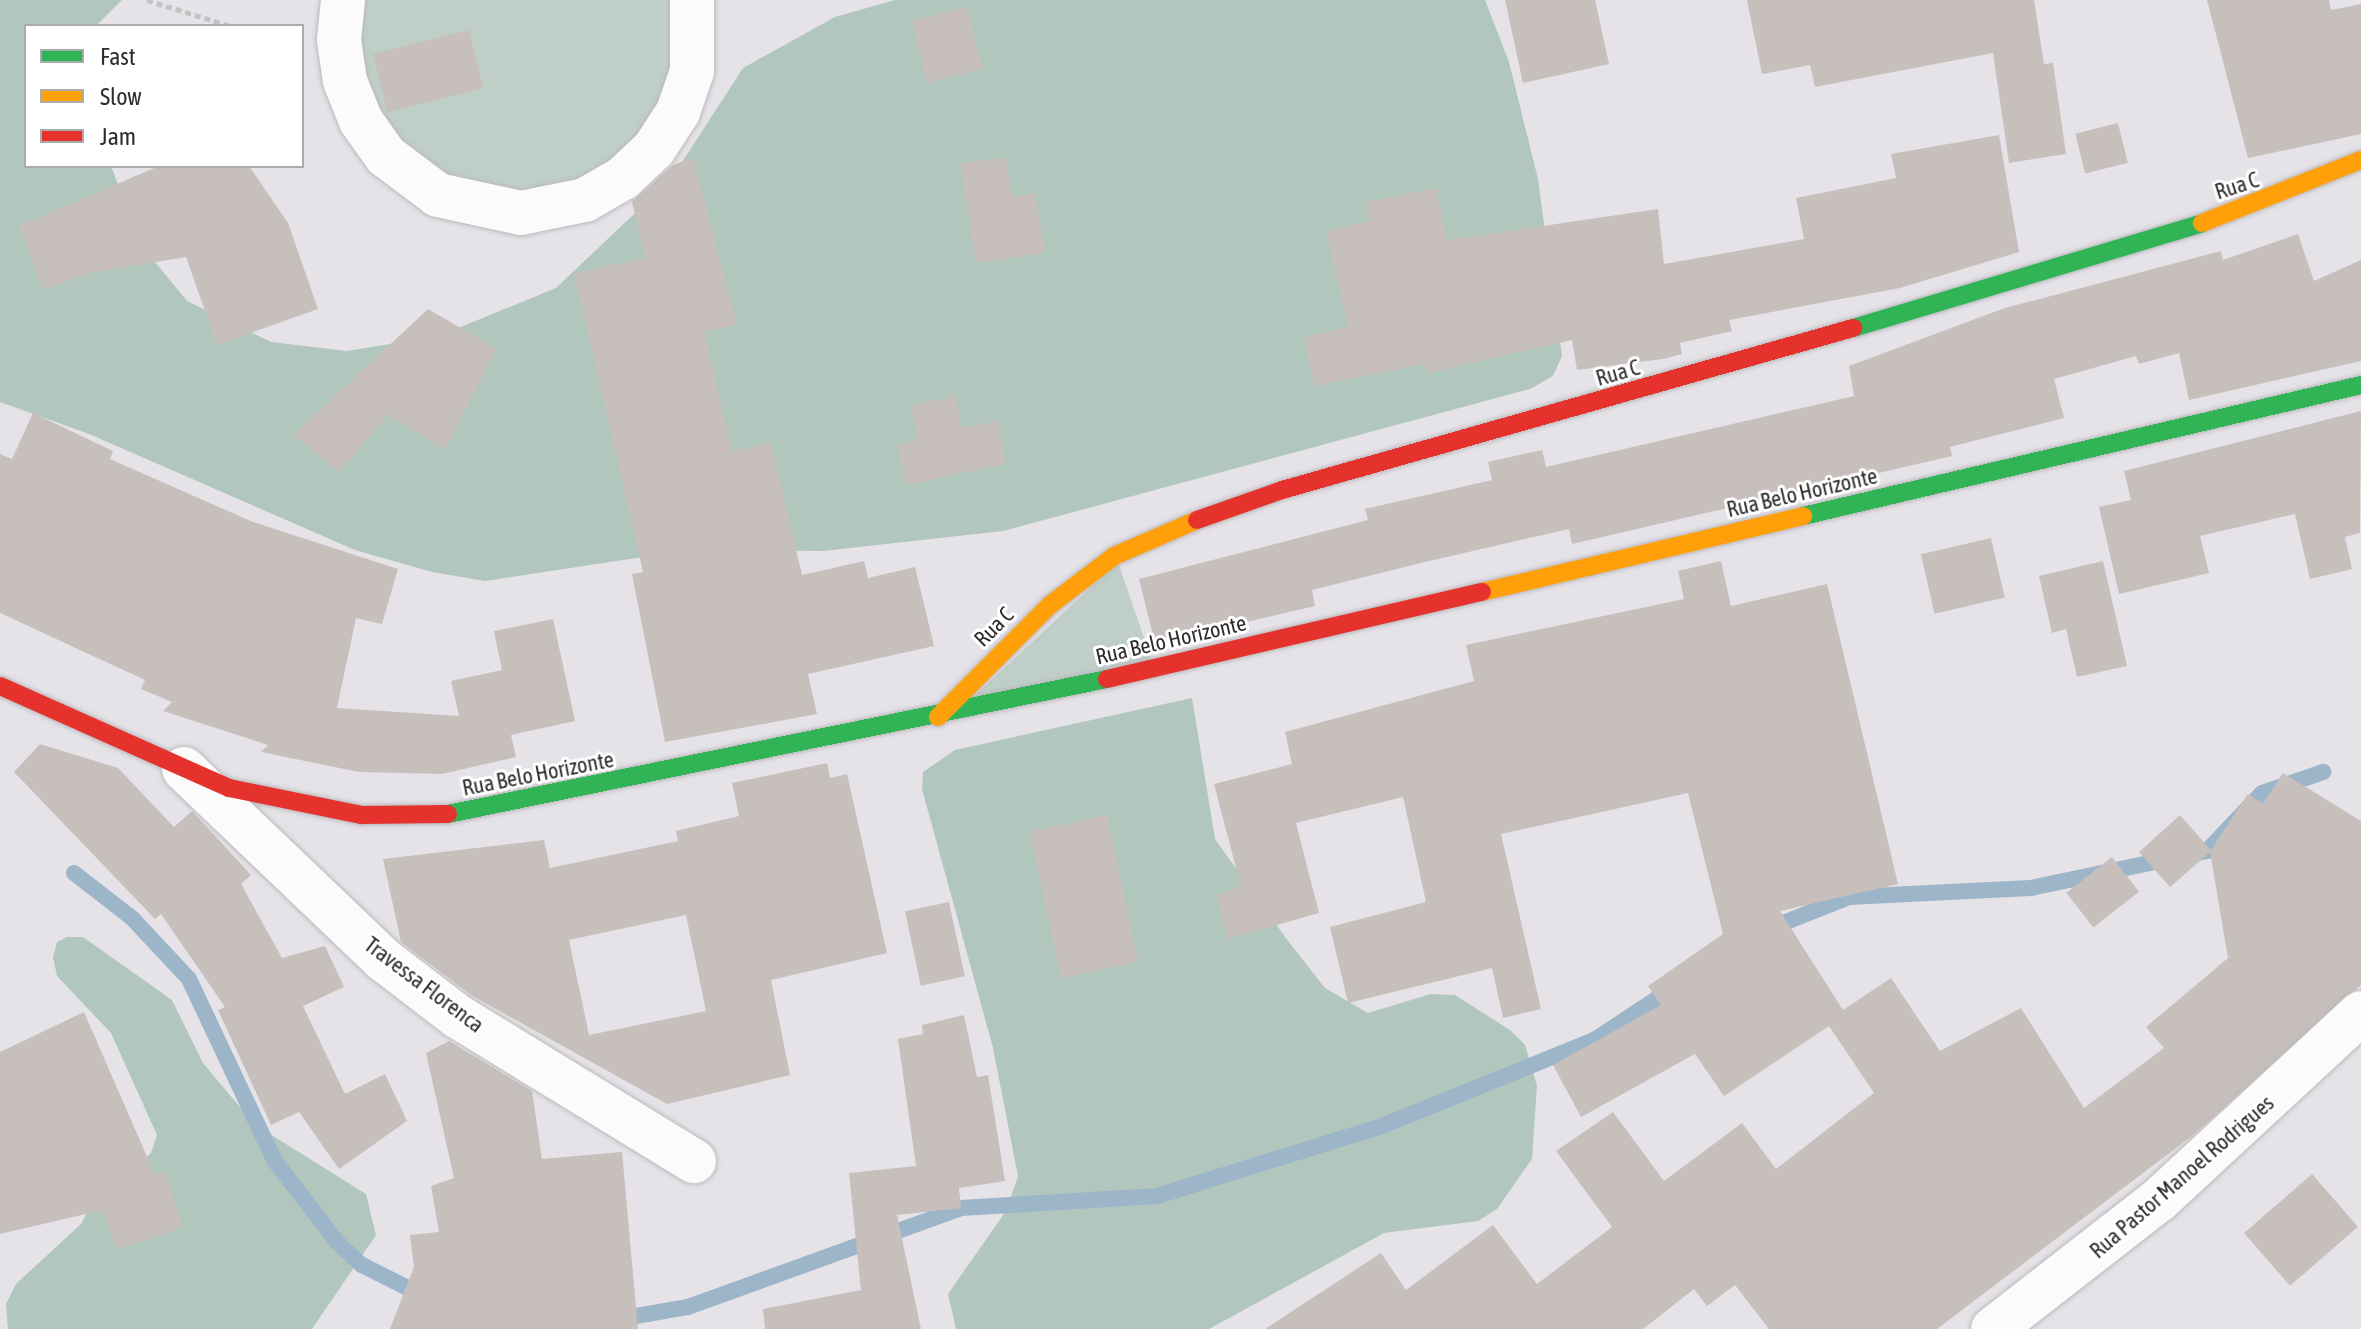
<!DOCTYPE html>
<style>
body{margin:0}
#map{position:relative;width:2361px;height:1329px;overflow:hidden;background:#e6e3e8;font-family:"Asap Condensed",sans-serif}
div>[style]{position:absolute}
.green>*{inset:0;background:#bfcfc8}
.forest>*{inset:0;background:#b1c6bd}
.stream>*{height:16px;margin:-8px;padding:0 8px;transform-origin:8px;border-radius:8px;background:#9db5c9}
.building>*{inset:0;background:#c6bfbb;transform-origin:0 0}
.path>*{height:5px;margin-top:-2.5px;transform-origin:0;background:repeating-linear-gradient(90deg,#c4c3c4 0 6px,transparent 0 10px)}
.roads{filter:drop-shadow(0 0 2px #bbb9bc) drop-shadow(0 0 2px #bbb9bc)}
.street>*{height:44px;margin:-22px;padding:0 22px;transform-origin:22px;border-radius:22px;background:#fbfbfc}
.fast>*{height:18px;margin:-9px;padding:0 9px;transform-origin:9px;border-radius:9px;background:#30b455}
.slow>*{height:18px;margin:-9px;padding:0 9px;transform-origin:9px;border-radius:9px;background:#ff9f0a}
.jam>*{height:18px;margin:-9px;padding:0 9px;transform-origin:9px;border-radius:9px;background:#e5322d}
span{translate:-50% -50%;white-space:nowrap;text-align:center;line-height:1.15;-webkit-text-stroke:6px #fff;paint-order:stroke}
.street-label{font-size:22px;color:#2d2c2e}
.legend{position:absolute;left:24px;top:24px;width:280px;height:144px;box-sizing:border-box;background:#fff;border:2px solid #ababab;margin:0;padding:10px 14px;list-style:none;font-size:24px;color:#2d2c2e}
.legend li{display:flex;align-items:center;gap:16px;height:40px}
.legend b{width:40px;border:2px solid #ababab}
</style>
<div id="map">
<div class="green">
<div style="clip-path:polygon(345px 0,689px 0,678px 107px,554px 207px,393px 160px,342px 24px)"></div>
<div style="clip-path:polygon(1118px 562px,1154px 667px,958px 711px)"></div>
</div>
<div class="forest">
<div style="clip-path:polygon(0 0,122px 0,96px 26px,26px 26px,26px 166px,111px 166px,141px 245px,187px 301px,271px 342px,347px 351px,439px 336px,556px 288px,671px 179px,743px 68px,835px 17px,895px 0,1485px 0,1509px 62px,1538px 179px,1562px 356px,1553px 376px,1530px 389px,1003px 531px,823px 551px,689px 550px,485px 581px,432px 572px,355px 550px,89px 434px,0 402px)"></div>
<div style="clip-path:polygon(1192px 698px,1215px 839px,1288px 941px,1325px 988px,1368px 1013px,1431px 994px,1455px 995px,1510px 1030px,1525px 1045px,1537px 1086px,1532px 1159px,1497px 1209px,1478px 1221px,1384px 1233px,1209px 1329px,956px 1329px,948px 1294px,1006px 1211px,1018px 1176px,993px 1048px,922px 789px,923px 772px,955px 750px)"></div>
<div style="clip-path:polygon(67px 937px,83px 937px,172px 1000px,203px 1063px,254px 1124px,366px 1194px,376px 1235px,312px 1329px,8px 1329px,6px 1304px,16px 1284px,81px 1224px,91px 1205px,151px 1153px,157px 1135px,111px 1033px,57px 976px,53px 957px,57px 942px)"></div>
</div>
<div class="stream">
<div style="left:74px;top:873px;width:73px;rotate:37.8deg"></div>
<div style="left:132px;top:918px;width:83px;rotate:46.9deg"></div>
<div style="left:189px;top:979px;width:200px;rotate:64.8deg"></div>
<div style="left:274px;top:1160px;width:105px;rotate:52.4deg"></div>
<div style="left:338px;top:1243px;width:33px;rotate:43deg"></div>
<div style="left:362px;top:1265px;width:72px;rotate:26.6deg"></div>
<div style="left:1768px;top:929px;width:87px;rotate:-21.6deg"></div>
<div style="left:1849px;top:897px;width:182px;rotate:-2.8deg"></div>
<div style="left:2031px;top:888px;width:180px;rotate:-11.9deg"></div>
<div style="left:2207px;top:851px;width:80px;rotate:-46.5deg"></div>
<div style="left:2262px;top:793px;width:65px;rotate:-19deg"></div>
<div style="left:619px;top:1319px;width:70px;rotate:-9.9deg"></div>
<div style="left:688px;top:1307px;width:290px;rotate:-19.9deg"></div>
<div style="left:961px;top:1208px;width:196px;rotate:-3.5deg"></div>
<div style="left:1157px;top:1196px;width:236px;rotate:-17.3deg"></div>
<div style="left:1382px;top:1126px;width:231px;rotate:-22.1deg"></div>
<div style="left:1596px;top:1039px;width:92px;rotate:-33.5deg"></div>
</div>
<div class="building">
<div style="clip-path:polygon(1505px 0,1595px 0,1609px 64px,1523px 83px)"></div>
<div style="clip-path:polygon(1747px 0,2034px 0,2044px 64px,2053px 63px,2066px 154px,2009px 163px,1993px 53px,1815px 87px,1810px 65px,1762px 74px)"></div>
<div style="clip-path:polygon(2207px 0,2329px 0,2331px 10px,2361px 4px,2361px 134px,2248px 158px)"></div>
<div style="left:967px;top:7px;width:64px;height:57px;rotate:76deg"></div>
<div style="left:469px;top:30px;width:60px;height:99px;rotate:76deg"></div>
<div style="left:2118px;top:123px;width:41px;height:44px;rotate:76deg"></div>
<div style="clip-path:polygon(1999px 135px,2019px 252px,1900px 288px,1729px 320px,1732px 331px,1680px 343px,1682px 354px,1663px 359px,1577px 370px,1572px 340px,1428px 373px,1425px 364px,1314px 386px,1304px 337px,1348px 327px,1326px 231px,1369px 221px,1365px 202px,1436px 188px,1447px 240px,1658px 209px,1664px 264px,1804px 239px,1796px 198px,1896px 178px,1891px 154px)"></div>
<div style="clip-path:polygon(1006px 157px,1012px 197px,1035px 193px,1045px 253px,976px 263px,960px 164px)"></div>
<div style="clip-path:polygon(693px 158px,737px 325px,704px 331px,732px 451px,771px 442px,802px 575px,864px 561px,868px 578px,915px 567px,934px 646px,808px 674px,817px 714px,665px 742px,632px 574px,643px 572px,574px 273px,645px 258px,632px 202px,673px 165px)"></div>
<div style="clip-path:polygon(159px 166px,249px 166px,288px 223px,318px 309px,217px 345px,186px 257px,90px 273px,43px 290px,19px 226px)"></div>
<div style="clip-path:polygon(2298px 234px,2314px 281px,2361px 260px,2361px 361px,2189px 400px,2179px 353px,2139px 364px,2136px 356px,2054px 379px,2064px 418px,1950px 447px,1952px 456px,1572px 544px,1569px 529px,1425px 562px,1312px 590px,1315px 606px,1155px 643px,1139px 579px,1368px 520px,1365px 509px,1492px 480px,1488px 462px,1542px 450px,1546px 467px,1854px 396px,1849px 366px,2005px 308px,2221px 251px,2223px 260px)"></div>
<div style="clip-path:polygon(428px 309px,497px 349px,445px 449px,387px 415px,340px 472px,293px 435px)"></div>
<div style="clip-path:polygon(955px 396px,962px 428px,997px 421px,1006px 464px,906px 485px,897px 445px,918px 440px,911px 405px)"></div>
<div style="clip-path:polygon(2361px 411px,2360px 533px,2345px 537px,2352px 569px,2310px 579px,2295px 514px,2200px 536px,2209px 573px,2119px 594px,2099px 507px,2131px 500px,2124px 471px)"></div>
<div style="clip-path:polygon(33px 413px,113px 451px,110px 459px,253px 522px,398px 569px,382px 624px,356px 618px,337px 708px,459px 716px,451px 681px,502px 670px,494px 631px,553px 619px,575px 721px,511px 735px,516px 757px,442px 774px,359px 772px,261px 752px,268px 745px,163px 711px,172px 702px,141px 689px,145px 680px,0 613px,0 454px,12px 459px)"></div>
<div style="left:1991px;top:538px;width:61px;height:72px;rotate:77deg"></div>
<div style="clip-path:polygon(1721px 561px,1731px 606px,1827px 584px,1898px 884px,1780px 911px,1843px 1010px,1891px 978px,1940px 1051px,2021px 1008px,2084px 1108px,2164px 1048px,2146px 1027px,2228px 958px,2210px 852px,2170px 887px,2139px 852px,2180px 815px,2211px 850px,2248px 794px,2263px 804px,2283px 773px,2361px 821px,2361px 985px,2192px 1136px,1937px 1329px,1769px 1329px,1735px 1285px,1707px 1306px,1694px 1289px,1643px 1329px,1265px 1329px,1381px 1253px,1406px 1290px,1493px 1225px,1537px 1284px,1612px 1227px,1556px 1151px,1613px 1112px,1664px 1181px,1742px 1123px,1776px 1169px,1874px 1093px,1829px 1026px,1724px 1096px,1695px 1054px,1581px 1117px,1553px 1065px,1661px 1005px,1648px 986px,1723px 934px,1688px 793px,1501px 834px,1541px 1009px,1503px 1018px,1492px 968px,1348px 1003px,1330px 927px,1426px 902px,1403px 797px,1296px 823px,1319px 913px,1228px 939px,1216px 895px,1241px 887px,1214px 784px,1292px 764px,1285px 732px,1474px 681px,1466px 645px,1684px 599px,1678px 571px)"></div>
<div style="clip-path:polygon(2103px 561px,2127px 666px,2077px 677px,2066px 629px,2052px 633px,2039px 576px)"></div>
<div style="clip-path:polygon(40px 744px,118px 768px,174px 827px,192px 811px,251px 875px,241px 884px,282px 958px,325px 946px,344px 987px,303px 1006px,345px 1094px,385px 1074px,407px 1121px,339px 1169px,299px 1112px,271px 1125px,218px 1010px,225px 1007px,161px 914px,155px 919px,14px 772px)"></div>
<div style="clip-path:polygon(evenodd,827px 763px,830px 778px,847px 774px,887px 953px,771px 980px,790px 1075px,667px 1104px,471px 995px,401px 942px,383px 859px,544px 840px,550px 868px,678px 841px,676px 831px,739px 816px,732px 783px,827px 763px,686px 915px,706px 1011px,589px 1035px,569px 940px,686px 915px)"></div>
<div style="left:1107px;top:815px;width:150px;height:79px;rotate:78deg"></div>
<div style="left:2112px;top:857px;width:44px;height:58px;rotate:52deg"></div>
<div style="left:949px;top:902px;width:76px;height:45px;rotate:78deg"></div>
<div style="clip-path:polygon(84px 1012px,155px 1175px,165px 1172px,183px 1227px,116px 1250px,103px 1210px,0 1234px,0 1052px)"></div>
<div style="clip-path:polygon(964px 1015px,977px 1077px,988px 1075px,1005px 1181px,959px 1188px,961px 1208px,897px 1215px,921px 1329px,765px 1329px,763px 1309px,861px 1290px,849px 1173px,916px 1166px,898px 1039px,923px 1034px,922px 1025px)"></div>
<div style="clip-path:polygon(449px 1041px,532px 1091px,542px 1159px,622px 1152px,638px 1329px,390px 1329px,414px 1267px,410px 1235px,439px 1232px,431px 1186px,454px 1178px,426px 1053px)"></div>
<div style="left:2312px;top:1174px;width:70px;height:90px;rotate:49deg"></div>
</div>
<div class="path">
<div style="left:147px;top:0;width:88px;rotate:17.2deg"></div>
</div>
<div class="roads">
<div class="street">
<div style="left:343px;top:0;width:40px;rotate:95.7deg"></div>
<div style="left:339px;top:40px;width:41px;rotate:81.7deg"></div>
<div style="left:345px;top:81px;width:43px;rotate:68.2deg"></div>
<div style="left:361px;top:121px;width:43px;rotate:54.5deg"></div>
<div style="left:386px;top:156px;width:65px;rotate:36.9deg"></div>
<div style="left:438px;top:195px;width:85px;rotate:12.2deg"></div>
<div style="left:521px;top:213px;width:65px;rotate:-11.5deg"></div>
<div style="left:585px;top:200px;width:44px;rotate:-30.1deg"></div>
<div style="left:623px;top:178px;width:42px;rotate:-43.1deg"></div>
<div style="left:654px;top:149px;width:44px;rotate:-57deg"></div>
<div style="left:678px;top:112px;width:43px;rotate:-71.1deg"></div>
<div style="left:692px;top:71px;width:71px;rotate:-90deg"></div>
<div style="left:184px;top:769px;width:277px;rotate:43.7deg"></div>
<div style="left:384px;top:960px;width:92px;rotate:37.5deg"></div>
<div style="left:457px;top:1016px;width:278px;rotate:31.5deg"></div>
<div style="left:1993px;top:1329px;width:210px;rotate:-37.9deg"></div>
<div style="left:2159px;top:1200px;width:275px;rotate:-42.8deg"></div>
</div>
<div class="fast">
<div style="left:1853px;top:328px;width:364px;rotate:-16.7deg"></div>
<div style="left:1803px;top:516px;width:573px;rotate:-13.21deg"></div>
<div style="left:448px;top:814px;width:673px;rotate:-11.58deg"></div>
</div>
<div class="slow">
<div style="left:2202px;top:223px;width:171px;rotate:-21.6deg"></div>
<div style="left:1482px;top:592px;width:330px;rotate:-13.3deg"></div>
<div style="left:938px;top:717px;width:158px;rotate:-45deg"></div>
<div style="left:1050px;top:605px;width:81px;rotate:-37.4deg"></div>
<div style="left:1114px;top:556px;width:90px;rotate:-23.4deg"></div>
</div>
<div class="jam">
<div style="left:1197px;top:520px;width:90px;rotate:-19.4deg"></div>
<div style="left:1282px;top:490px;width:594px;rotate:-15.84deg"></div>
<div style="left:1107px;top:679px;width:385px;rotate:-13.1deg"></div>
<div style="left:0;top:686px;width:251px;rotate:24deg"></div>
<div style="left:229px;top:788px;width:136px;rotate:11.5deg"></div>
<div style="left:362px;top:815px;width:86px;rotate:-0.7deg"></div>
</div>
</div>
<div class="street-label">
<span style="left:2237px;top:186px;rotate:-18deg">Rua C</span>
<span style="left:1618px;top:373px;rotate:-16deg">Rua C</span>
<span style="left:1802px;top:493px;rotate:-13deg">Rua Belo Horizonte</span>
<span style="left:994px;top:627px;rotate:-45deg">Rua C</span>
<span style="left:1171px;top:640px;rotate:-13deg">Rua Belo Horizonte</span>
<span style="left:538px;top:774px;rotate:-11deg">Rua Belo Horizonte</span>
<span style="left:424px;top:985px;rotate:37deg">Travessa Florenca</span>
<span style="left:2182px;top:1177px;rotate:-41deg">Rua Pastor Manoel Rodrigues</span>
</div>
<ul class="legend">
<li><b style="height:10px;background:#30b455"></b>Fast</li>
<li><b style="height:10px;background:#ff9f0a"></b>Slow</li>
<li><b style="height:10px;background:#e5322d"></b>Jam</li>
</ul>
</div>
